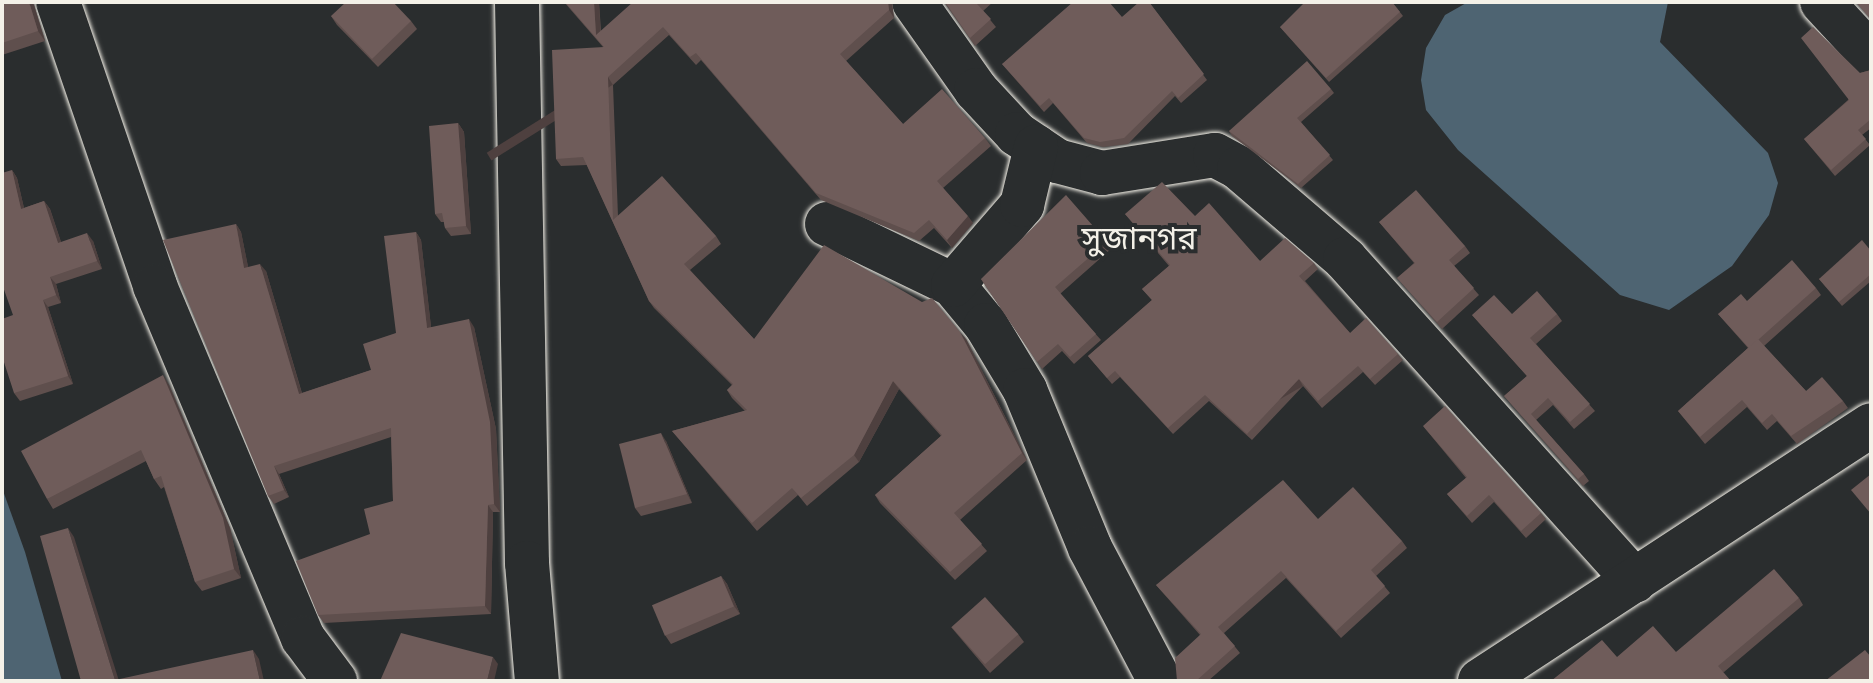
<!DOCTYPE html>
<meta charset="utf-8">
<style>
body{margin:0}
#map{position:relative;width:1873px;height:683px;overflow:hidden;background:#2a2d2e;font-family:"Shantell Sans","Noto Sans Bengali",sans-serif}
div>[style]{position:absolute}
.water>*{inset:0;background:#4e6472}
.roads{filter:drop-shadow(0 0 2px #f4f1e8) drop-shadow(0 0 2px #f4f1e8)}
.minor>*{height:44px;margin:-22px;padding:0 22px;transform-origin:22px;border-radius:22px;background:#2a2d2e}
.major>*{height:44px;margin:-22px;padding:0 22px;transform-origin:22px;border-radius:22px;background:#2a2d2e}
.wall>*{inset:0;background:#5f4f4d}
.shaded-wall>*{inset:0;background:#4e403f;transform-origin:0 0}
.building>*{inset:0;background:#6f5c5a;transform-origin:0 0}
span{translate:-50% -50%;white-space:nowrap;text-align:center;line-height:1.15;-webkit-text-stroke:8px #2a2d2e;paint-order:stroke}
.quarter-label{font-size:32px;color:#f4f1e8}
.frame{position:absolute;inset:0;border:4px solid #f4f1e8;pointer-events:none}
</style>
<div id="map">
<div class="water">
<div style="clip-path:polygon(1468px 2px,1668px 2px,1660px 42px,1768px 153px,1778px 183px,1769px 215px,1732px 266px,1669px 310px,1620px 295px,1458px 150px,1426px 110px,1421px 80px,1426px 48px,1445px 15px)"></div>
<div style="clip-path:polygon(2px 488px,25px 552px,62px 681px,2px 681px)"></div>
</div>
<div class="roads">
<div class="minor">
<div style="left:58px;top:2px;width:300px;rotate:71.1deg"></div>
<div style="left:155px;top:286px;width:382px;rotate:67.2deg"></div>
<div style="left:303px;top:638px;width:54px;rotate:53.3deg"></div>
<div style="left:517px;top:2px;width:561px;rotate:88.98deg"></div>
<div style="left:527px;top:563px;width:118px;rotate:85.2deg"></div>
<div style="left:914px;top:2px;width:108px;rotate:54.8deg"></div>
<div style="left:976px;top:90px;width:60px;rotate:47deg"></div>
<div style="left:1017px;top:134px;width:48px;rotate:34deg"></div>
<div style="left:1057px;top:161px;width:47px;rotate:14.9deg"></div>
<div style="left:1102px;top:173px;width:114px;rotate:-9.1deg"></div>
<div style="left:1215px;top:155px;width:27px;rotate:28deg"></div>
<div style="left:1239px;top:168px;width:140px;rotate:40.6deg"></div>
<div style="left:1345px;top:259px;width:433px;rotate:48deg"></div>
<div style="left:1822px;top:2px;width:72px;rotate:47.2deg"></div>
<div style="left:827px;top:224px;width:140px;rotate:25.8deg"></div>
<div style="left:953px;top:285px;width:52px;rotate:50.5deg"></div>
<div style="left:986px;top:325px;width:76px;rotate:59deg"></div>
<div style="left:1025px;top:390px;width:171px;rotate:67.6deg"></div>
<div style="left:1090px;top:548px;width:150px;rotate:62.2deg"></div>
<div style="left:953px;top:285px;width:106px;rotate:-49.2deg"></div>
<div style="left:1022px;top:205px;width:60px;rotate:-76.4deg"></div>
</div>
<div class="major">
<div style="left:1480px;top:681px;width:467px;rotate:-33.2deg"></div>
</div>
</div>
<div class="wall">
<div style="clip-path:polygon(564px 2px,599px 2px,601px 31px,892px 2px,894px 18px,846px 61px,903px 124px,985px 138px,991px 146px,943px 188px,973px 223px,952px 248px,934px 228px,919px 241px,821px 200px,701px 60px,696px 65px,669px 35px,613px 85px,618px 216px,716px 236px,721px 244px,690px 270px,754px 339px,966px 339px,1027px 460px,960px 520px,987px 551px,955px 580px,880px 503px,875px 495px,941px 436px,899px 389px,859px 462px,807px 506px,798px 495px,757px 531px,672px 431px,745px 411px,732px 398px,727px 390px,732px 385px,654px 308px,649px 301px,587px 165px,561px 166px,556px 159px,603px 47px)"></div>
<div style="clip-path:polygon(944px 2px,993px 2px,983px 11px,996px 27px,975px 46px)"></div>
<div style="clip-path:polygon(1149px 2px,1207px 80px,1181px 103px,1175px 96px,1128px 144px,1103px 147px,1087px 143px,1053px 103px,1044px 112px,1002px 64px,1122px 17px)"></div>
<div style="clip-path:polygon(1392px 2px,1403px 16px,1329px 82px,1280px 27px)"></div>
<div style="clip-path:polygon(2px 3px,34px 5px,45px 41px,2px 55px)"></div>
<div style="clip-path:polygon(331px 16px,411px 21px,417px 29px,378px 67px,337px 25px)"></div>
<div style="clip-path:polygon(1871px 70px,1871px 128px,1862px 135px,1870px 145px,1835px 176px,1804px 139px,1848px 100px,1860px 73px)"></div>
<div style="clip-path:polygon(1331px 89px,1334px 93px,1301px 122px,1333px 160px,1301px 188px,1232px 136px,1229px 131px)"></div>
<div style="clip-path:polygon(458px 123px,464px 132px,471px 234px,451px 236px,445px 228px,444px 222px,441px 222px,435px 214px)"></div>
<div style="clip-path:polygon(12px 170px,17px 178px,24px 208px,44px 201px,50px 209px,61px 242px,93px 241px,102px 269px,56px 284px,61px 303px,48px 307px,73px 384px,20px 401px,14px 393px)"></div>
<div style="clip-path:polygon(1125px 214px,1195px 216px,1260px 261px,1314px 263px,1318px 269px,1305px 281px,1350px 333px,1398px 354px,1403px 360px,1375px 385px,1363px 372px,1322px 408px,1303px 386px,1252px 440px,1209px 401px,1173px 434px,1120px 377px,1112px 384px,1088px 356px,1152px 300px,1142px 289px,1169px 266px)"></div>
<div style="clip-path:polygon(1379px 222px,1465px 246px,1470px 253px,1454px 266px,1479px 295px,1442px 329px,1397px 278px,1414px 263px)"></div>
<div style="clip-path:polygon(236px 224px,241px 232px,248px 267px,266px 271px,302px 393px,371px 370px,396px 333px,416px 232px,421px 240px,431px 327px,474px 327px,496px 429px,500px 512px,493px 512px,491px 614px,324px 623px,318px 615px,393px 501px,391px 437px,279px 474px,289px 497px,274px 504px,268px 496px)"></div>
<div style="clip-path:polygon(1107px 242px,1112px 248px,1060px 294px,1101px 340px,1074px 364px,1062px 351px,1042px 369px,981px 279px)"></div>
<div style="clip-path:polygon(1871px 251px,1871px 281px,1842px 306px,1819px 279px)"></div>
<div style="clip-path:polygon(1816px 288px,1821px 295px,1764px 346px,1806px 391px,1843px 401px,1848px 408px,1797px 444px,1777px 421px,1767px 430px,1747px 407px,1705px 444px,1678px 411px,1748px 348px,1718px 314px,1747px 301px)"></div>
<div style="clip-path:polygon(1557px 314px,1562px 321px,1536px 344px,1595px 411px,1574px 429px,1553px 405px,1536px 420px,1584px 474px,1589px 481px,1583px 486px,1504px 396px,1527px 376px,1472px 315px)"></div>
<div style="clip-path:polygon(169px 385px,230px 528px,241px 578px,202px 591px,195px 582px,164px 487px,161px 489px,154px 479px,146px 461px,53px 509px,47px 499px)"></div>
<div style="clip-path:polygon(1423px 426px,1541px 513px,1546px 519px,1526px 538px,1494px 502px,1472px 523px,1447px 494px,1466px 478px)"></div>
<div style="clip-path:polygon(666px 441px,692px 503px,641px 516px,635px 508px)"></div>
<div style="clip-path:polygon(1318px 519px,1402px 541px,1407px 548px,1376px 576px,1390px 593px,1341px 638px,1286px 578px,1224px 633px,1240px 653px,1208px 681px,1177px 681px,1200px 635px,1156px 585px)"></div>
<div style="clip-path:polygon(721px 576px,727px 584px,740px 614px,671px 644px,665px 635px)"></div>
<div style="clip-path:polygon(1799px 598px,1803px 605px,1724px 672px,1617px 657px,1676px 652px)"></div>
<div style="clip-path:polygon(951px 627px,1018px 634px,1024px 642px,990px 673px)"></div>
</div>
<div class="shaded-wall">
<div style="clip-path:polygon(29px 2px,32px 2px,34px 5px,45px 41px,38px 31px)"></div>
<div style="clip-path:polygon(594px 2px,599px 2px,601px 42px,596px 35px)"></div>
<div style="clip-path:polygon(888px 2px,892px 2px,894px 18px,889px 10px)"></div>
<div style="left:608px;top:77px;width:9px;height:143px;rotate:58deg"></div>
<div style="clip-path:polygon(458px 123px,464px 132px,471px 234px,466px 226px)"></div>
<div style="clip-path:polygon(12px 170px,17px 178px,26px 217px,21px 209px)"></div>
<div style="clip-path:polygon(44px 201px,50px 209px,64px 251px,58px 243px)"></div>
<div style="clip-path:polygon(968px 216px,973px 223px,952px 248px,947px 240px)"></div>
<div style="clip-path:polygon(236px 224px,241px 232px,250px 276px,244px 268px)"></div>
<div style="clip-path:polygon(416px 232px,421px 240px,432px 335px,427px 328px)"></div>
<div style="clip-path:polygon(87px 233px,93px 241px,102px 269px,97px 261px)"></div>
<div style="clip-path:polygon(260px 264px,266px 271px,304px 401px,299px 394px)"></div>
<div style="clip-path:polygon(50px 277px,56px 284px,61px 303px,56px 295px)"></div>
<div style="clip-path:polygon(43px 300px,48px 307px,73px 384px,68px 376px)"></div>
<div style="clip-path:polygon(469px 319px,474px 327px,496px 429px,500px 512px,494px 504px)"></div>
<div style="clip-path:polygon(960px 332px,966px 339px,1027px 460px,1022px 453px)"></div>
<div style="clip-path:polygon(163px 375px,169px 385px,230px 528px,241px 578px,234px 569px)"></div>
<div style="left:1299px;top:379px;width:8px;height:76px;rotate:60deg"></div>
<div style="clip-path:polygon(893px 381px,899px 389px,859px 462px,854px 455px)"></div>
<div style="clip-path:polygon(661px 433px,666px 441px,692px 503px,687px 494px)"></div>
<div style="clip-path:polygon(274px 466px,279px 474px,289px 497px,284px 490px)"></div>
<div style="clip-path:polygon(488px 505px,493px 512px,491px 614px,485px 606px)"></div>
<div style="clip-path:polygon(68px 528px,74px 537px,119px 681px,115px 680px)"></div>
<div style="clip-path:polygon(721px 576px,727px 584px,740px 614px,734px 606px)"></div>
<div style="clip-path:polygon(253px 650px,259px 659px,264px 681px,260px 681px)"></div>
<div style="clip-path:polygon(493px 657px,498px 664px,494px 681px,487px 681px)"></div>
</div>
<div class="building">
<div style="clip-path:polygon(4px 2px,29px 2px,38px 31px,2px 43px,2px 3px)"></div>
<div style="clip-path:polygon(346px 2px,393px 2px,411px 21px,372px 59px,331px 16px)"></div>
<div style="clip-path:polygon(565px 2px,594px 2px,596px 35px,633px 2px,888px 2px,889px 10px,840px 54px,903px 124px,942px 89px,985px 138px,937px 181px,968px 216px,947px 240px,929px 220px,914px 233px,816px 193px,696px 53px,690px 57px,663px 27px,608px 77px,613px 220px,662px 176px,716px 236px,684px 264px,754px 339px,824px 245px,922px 302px,932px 298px,960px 332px,1022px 453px,954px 513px,982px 544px,950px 572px,875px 495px,942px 435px,893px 381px,854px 455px,801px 498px,792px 488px,752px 523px,672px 431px,747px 410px,727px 390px,733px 384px,649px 301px,583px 157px,556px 159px,552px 50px,604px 47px)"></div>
<div style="clip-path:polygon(945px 2px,980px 2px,977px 4px,991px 19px,970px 38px)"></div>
<div style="clip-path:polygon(1073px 2px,1109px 2px,1122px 17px,1139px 2px,1149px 2px,1204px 74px,1178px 98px,1172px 91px,1124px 138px,1100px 142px,1084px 138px,1049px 98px,1040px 106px,1002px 64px)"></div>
<div style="clip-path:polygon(1305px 2px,1392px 2px,1400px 12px,1326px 78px,1280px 27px)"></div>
<div style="clip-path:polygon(1856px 2px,1871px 2px,1871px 20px)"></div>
<div style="clip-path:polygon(1813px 27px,1860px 73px,1871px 70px,1871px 119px,1858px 130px,1866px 139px,1831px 170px,1804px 139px,1849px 100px,1801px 38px)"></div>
<div style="clip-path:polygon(1307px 61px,1331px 89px,1297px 118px,1330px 155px,1298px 184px,1229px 131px)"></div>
<div style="clip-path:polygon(458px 123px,466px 226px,445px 228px,442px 213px,435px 214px,429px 126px)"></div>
<div style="clip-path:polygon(12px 170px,21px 209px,44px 201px,58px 243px,87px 233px,97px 261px,50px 277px,56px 295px,43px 300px,68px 376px,14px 393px,2px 356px,2px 319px,13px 315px,2px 284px,2px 173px)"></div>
<div style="clip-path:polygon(1162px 182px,1195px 216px,1209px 203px,1260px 261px,1285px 238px,1314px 263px,1299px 276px,1350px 333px,1366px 318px,1398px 354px,1370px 379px,1358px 366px,1318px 401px,1299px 379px,1247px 434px,1205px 395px,1168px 428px,1115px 371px,1107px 378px,1088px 356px,1152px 300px,1142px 289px,1170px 265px,1125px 214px)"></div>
<div style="clip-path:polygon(1416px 190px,1465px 246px,1449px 260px,1474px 288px,1437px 322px,1397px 278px,1415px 263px,1379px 222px)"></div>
<div style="clip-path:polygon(1066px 195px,1107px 242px,1055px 287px,1096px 334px,1070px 357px,1058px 344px,1037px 362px,981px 279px)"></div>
<div style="clip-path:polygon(236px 224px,244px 268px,260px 264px,299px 394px,371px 370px,363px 344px,396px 333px,384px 236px,416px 232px,427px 328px,469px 319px,490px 422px,494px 504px,488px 505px,485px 606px,318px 615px,296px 561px,370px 534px,364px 509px,393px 501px,391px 428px,274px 466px,284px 490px,268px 496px,163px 240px)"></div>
<div style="clip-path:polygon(1862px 240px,1871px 251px,1871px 274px,1839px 302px,1819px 279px)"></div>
<div style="clip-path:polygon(1792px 260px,1816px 288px,1749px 348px,1718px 314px,1741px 294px,1747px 301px)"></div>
<div style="clip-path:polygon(1537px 291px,1557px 314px,1530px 338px,1590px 404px,1570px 422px,1548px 398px,1531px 414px,1584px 474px,1578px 479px,1504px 396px,1527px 376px,1472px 315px,1494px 295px,1512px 314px)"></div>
<div style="clip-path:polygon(1758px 339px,1806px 391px,1822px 377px,1843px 401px,1791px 436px,1772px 414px,1762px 423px,1742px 400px,1700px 437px,1678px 411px)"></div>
<div style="clip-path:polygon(163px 375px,223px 518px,234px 569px,195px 582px,161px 476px,154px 479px,141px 450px,47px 499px,21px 451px)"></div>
<div style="clip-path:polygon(1445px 406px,1541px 513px,1521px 531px,1489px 495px,1467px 516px,1447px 494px,1467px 477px,1423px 426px)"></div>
<div style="clip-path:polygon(661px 433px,687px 494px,635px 508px,619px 444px)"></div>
<div style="clip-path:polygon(1871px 474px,1871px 514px,1851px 490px)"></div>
<div style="clip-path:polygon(1283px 480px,1318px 519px,1353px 487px,1402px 541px,1371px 570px,1385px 586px,1336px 631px,1281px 571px,1218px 627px,1235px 646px,1196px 681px,1177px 681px,1175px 658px,1201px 634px,1156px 585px)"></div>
<div style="clip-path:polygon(68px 528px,115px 680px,253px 650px,260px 681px,81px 681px,40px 536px)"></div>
<div style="clip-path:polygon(1774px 569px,1799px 598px,1718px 666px,1731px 681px,1551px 681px,1602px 640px,1617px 657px,1653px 626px,1676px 652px)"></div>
<div style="left:721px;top:576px;width:33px;height:75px;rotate:67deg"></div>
<div style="left:985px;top:597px;width:50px;height:45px;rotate:48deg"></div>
<div style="clip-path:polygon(401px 633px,493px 657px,487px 681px,380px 681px)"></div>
<div style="clip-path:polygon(1865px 650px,1871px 657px,1871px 681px,1825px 681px)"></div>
</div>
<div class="quarter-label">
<span style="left:1139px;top:238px">সুজানগর</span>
</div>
<div class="frame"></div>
</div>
